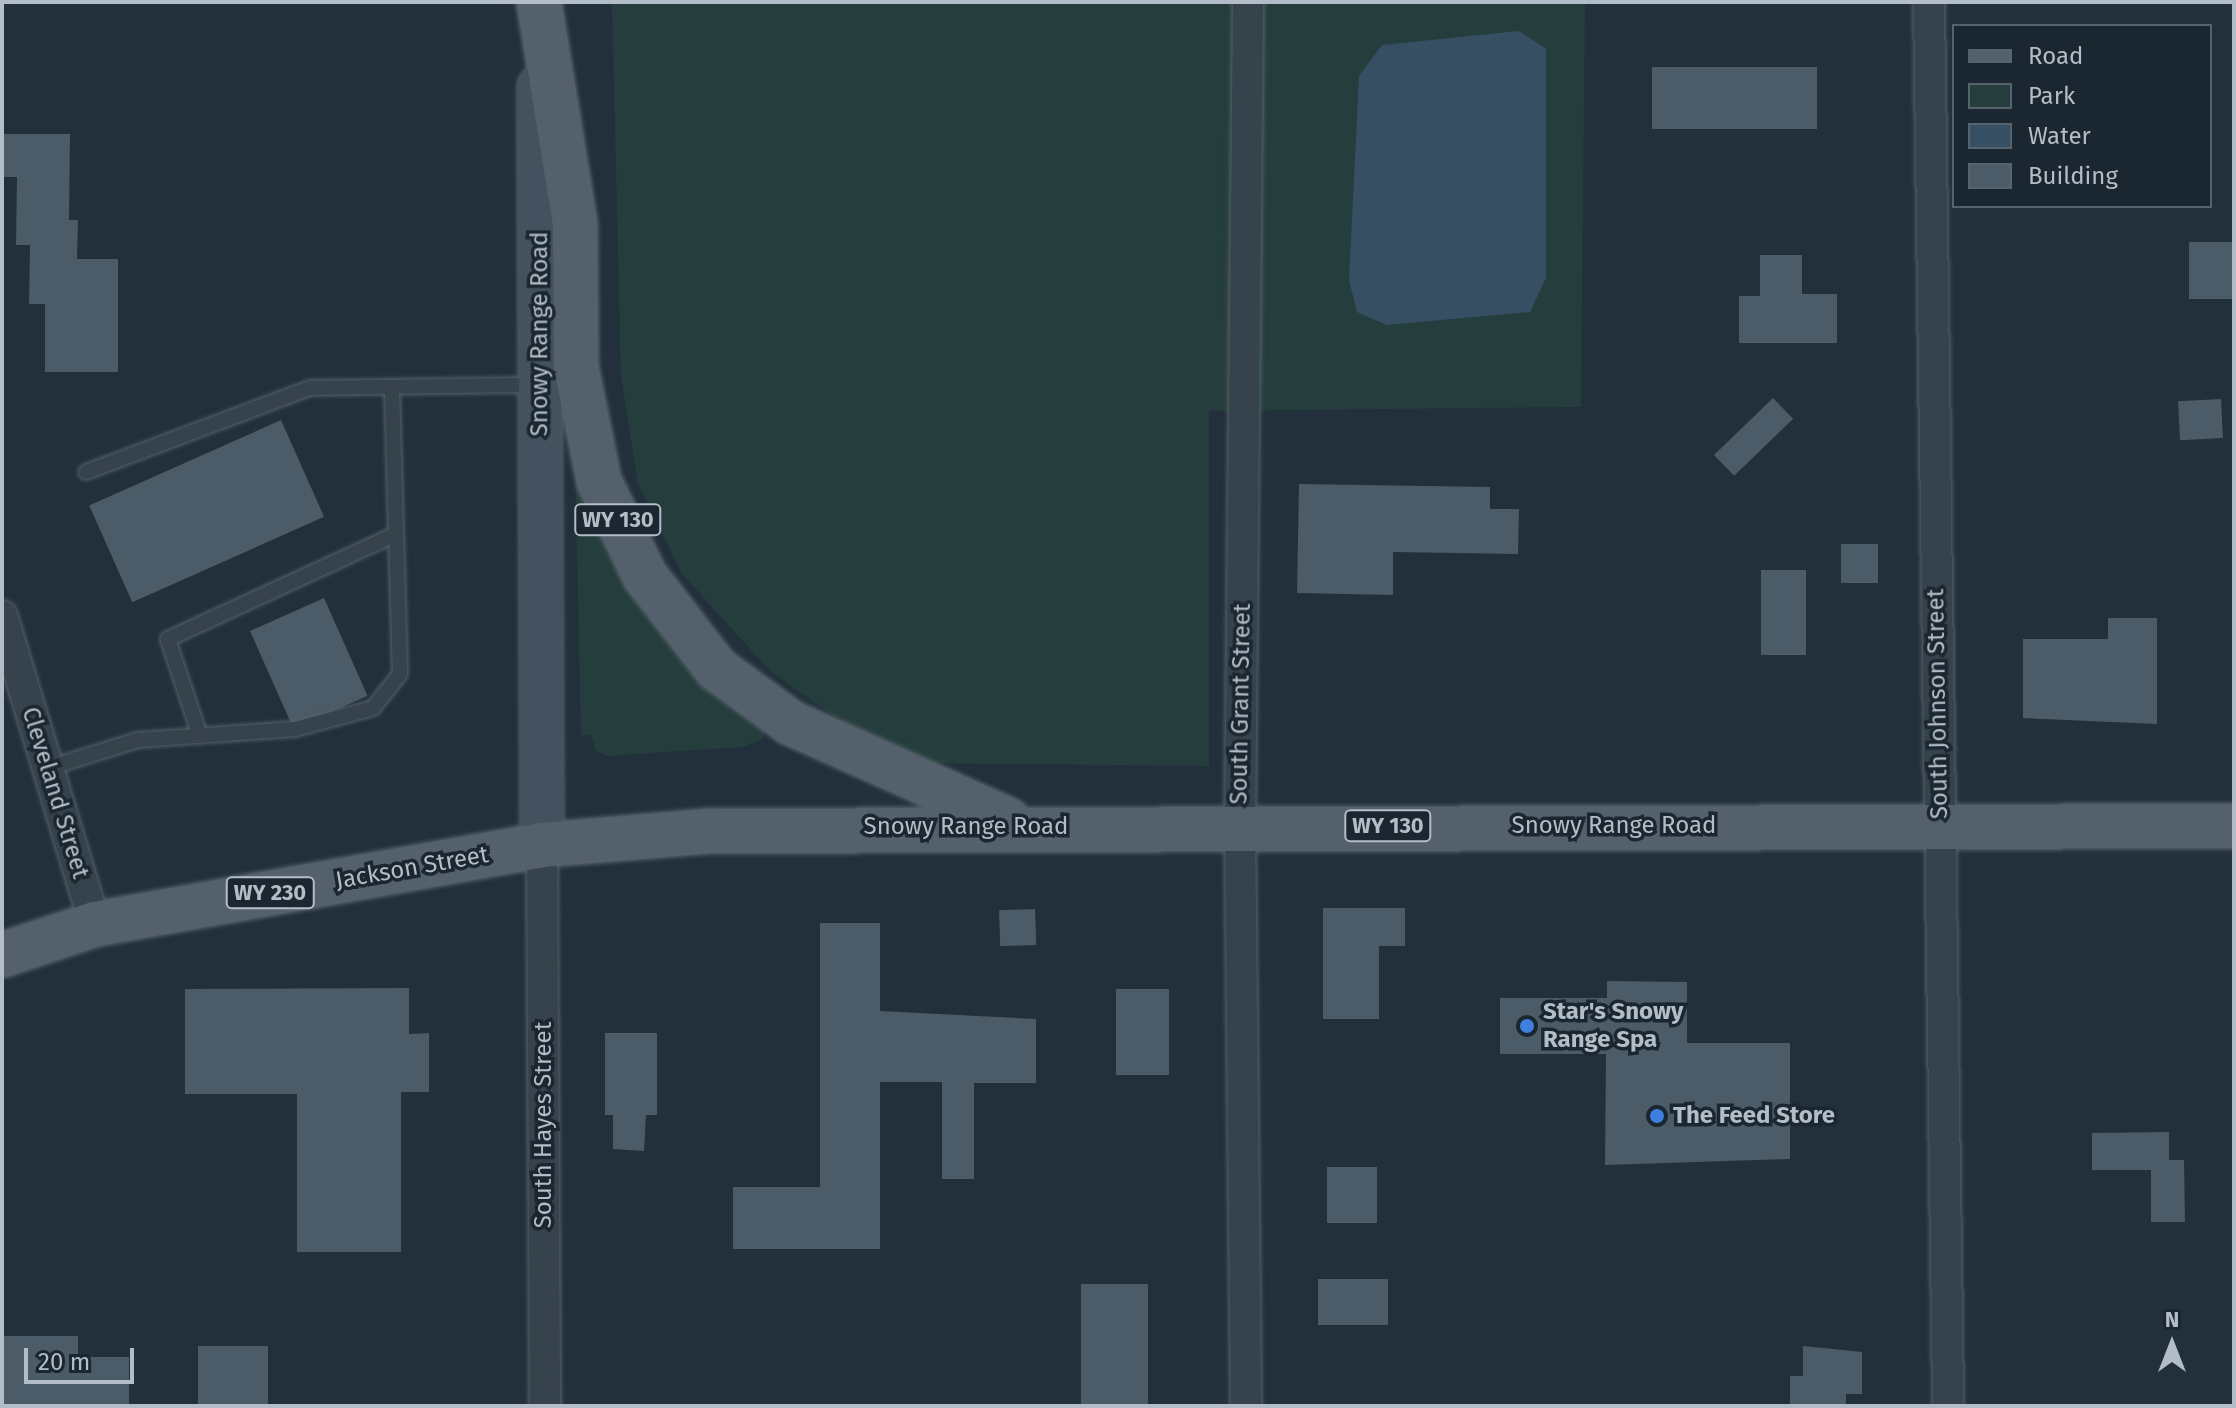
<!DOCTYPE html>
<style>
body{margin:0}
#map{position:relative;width:2236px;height:1408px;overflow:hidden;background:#22303b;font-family:"Fira Sans",sans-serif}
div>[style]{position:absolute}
.green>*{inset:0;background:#253e3d}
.water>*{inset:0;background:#364f63}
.building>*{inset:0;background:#4b5b67;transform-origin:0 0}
.roads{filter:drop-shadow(0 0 2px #546069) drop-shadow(0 0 2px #546069)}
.lane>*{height:14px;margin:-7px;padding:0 7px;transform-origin:7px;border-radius:7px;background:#36424c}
.street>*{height:30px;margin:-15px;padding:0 15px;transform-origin:15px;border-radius:15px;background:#36424c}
.secondary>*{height:42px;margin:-21px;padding:0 21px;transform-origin:21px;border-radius:21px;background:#44515f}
.primary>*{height:44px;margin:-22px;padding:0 22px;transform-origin:22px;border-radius:22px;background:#54616c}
.dots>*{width:22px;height:22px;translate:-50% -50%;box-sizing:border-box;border:4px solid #1b2730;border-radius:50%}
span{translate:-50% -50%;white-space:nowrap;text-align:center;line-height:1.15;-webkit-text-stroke:7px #1b2730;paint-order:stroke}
.shield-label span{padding:2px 6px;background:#1b2730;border:2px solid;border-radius:6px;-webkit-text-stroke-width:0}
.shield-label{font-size:22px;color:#b2bdc7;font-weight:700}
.street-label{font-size:24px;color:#b2bdc7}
.poi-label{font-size:24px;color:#b2bdc7;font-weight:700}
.left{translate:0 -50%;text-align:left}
.frame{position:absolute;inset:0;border:4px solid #b2bdc7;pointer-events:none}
.legend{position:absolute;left:1952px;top:24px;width:260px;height:184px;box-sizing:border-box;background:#1b2730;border:2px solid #57636c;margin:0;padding:10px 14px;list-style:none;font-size:24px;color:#b2bdc7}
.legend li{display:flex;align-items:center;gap:16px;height:40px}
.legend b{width:40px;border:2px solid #57636c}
.north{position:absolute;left:2132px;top:1304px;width:80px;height:80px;-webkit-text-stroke:6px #1b2730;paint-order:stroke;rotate:0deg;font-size:22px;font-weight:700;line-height:32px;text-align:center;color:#b2bdc7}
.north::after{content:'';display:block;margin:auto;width:28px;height:36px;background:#b2bdc7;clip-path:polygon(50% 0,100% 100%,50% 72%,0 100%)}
.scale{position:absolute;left:24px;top:1348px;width:110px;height:36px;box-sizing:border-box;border:4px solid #b2bdc7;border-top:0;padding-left:10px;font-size:24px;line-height:28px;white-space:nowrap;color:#b2bdc7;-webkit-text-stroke:6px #1b2730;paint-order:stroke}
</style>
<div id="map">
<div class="green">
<div style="clip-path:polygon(612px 2px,1585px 2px,1581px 407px,1209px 411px,1209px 766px,925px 763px,869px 741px,771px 672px,682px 574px,638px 484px,621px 377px)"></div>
<div style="clip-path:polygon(575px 464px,767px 726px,763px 739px,742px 747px,607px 756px,596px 751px,591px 735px,581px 735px)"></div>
</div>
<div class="water">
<div style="clip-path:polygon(1519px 31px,1546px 49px,1546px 278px,1530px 312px,1387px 325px,1357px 312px,1349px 280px,1359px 76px,1382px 45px)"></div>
</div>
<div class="building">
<div style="left:1652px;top:67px;width:165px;height:62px"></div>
<div style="clip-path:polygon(2px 134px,70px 134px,69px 220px,78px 220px,77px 259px,118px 259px,118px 372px,45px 372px,45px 304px,29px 304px,30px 245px,16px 245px,17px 177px,2px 177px)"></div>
<div style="left:2189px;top:242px;width:45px;height:57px"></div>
<div style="clip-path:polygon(1760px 255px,1802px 255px,1802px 294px,1837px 294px,1837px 343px,1739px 343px,1739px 296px,1760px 296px)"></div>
<div style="left:1773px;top:398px;width:29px;height:82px;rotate:46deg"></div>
<div style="left:2221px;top:399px;width:39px;height:43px;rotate:87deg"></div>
<div style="left:281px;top:420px;width:106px;height:210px;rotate:66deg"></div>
<div style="clip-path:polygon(1299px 484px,1490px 487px,1490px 509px,1519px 509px,1518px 554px,1393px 552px,1393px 595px,1297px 593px)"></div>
<div style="left:1841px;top:544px;width:37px;height:39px"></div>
<div style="left:1761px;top:570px;width:45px;height:85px"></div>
<div style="left:324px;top:598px;width:107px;height:81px;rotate:66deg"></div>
<div style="clip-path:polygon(2108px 618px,2157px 618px,2157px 724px,2023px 718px,2023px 639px,2108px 639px)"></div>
<div style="clip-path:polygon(1323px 908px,1405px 908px,1405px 946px,1379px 946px,1379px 1019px,1323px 1019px)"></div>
<div style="left:1035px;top:909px;width:36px;height:36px;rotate:88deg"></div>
<div style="clip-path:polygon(820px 923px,880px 923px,880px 1011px,1036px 1019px,1036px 1083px,974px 1083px,974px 1179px,942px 1179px,942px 1082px,880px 1082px,880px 1249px,733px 1249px,733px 1187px,820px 1187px)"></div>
<div style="clip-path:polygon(1607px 981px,1687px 982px,1687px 1043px,1790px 1043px,1790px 1159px,1605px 1165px,1606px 1054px,1500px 1054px,1500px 998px,1607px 998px)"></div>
<div style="clip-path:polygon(409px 988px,409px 1034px,429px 1033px,429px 1092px,401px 1092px,401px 1252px,297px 1252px,297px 1094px,185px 1094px,185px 989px)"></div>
<div style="left:1116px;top:989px;width:53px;height:86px"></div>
<div style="clip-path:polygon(605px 1033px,657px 1033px,657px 1115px,646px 1115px,644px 1151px,613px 1149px,613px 1115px,605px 1115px)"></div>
<div style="clip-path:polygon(2169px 1132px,2169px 1160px,2184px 1160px,2185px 1222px,2151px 1222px,2151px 1170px,2092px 1170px,2092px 1133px)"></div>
<div style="left:1327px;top:1167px;width:50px;height:56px"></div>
<div style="left:1318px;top:1279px;width:70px;height:46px"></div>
<div style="left:1081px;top:1284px;width:67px;height:122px"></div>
<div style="clip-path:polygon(2px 1336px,78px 1336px,78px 1357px,129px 1357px,129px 1406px,2px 1406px)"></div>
<div style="left:198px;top:1346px;width:70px;height:60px"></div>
<div style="clip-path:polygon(1803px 1346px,1862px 1352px,1862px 1394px,1846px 1394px,1846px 1406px,1790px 1406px,1790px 1376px,1803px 1376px)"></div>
</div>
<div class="roads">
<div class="lane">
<div style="left:86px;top:472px;width:239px;rotate:-20.6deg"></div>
<div style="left:310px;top:388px;width:226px;rotate:-0.8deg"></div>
<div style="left:200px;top:736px;width:102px;rotate:-108.3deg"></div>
<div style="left:168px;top:639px;width:251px;rotate:-24.7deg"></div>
<div style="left:48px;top:768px;width:94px;rotate:-17.3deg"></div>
<div style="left:138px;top:740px;width:157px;rotate:-4deg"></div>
<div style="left:295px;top:729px;width:81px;rotate:-15.1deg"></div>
<div style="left:373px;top:708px;width:43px;rotate:-51.5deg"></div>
<div style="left:400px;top:674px;width:287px;rotate:-91.6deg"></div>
</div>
<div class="street">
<div style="left:1929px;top:2px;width:1404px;rotate:89.22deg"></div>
<div style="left:2px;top:616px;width:322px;rotate:73.2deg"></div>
<div style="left:542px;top:845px;width:561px;rotate:89.69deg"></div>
<div style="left:1246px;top:1406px;width:579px;rotate:-90.59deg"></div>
<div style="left:1240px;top:827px;width:825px;rotate:-89.44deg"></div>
</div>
<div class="secondary">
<div style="left:539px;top:87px;width:758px;rotate:89.77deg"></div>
</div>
<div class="primary">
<div style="left:539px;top:2px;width:225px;rotate:80.8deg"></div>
<div style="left:575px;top:224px;width:143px;rotate:89.6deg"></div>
<div style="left:576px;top:367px;width:116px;rotate:78.6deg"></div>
<div style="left:599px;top:481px;width:106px;rotate:64.2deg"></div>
<div style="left:645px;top:576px;width:118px;rotate:52.3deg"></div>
<div style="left:717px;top:669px;width:92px;rotate:36.1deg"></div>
<div style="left:791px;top:723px;width:238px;rotate:24.1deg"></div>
<div style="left:2px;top:955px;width:98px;rotate:-18.4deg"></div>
<div style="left:95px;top:924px;width:454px;rotate:-10deg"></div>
<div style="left:542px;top:845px;width:168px;rotate:-4.8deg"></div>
<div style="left:709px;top:831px;width:1525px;rotate:-0.19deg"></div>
</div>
</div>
<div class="dots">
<div style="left:1527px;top:1026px;background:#3f7fe0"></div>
<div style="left:1657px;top:1116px;background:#3f7fe0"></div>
</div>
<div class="shield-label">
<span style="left:618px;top:520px">WY 130</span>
<span style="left:1388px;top:826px">WY 130</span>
<span style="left:270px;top:893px">WY 230</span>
</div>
<div class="street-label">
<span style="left:540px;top:334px;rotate:-90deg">Snowy Range Road</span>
<span style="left:1241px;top:704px;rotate:-89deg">South Grant Street</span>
<span style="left:1938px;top:704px;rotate:-91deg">South Johnson Street</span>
<span style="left:55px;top:793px;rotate:73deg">Cleveland Street</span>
<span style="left:1614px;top:826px">Snowy Range Road</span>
<span style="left:966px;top:827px">Snowy Range Road</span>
<span style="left:412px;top:868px;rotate:-10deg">Jackson Street</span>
<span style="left:544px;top:1125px;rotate:-90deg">South Hayes Street</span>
</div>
<div class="poi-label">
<span class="left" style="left:1543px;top:1026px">Star's Snowy<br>Range Spa</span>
<span class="left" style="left:1673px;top:1116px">The Feed Store</span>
</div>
<div class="frame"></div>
<ul class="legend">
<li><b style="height:10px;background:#54616c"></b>Road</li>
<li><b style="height:22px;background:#253e3d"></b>Park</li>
<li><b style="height:22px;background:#364f63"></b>Water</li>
<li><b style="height:22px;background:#4b5b67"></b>Building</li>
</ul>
<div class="north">N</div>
<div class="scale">20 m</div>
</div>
